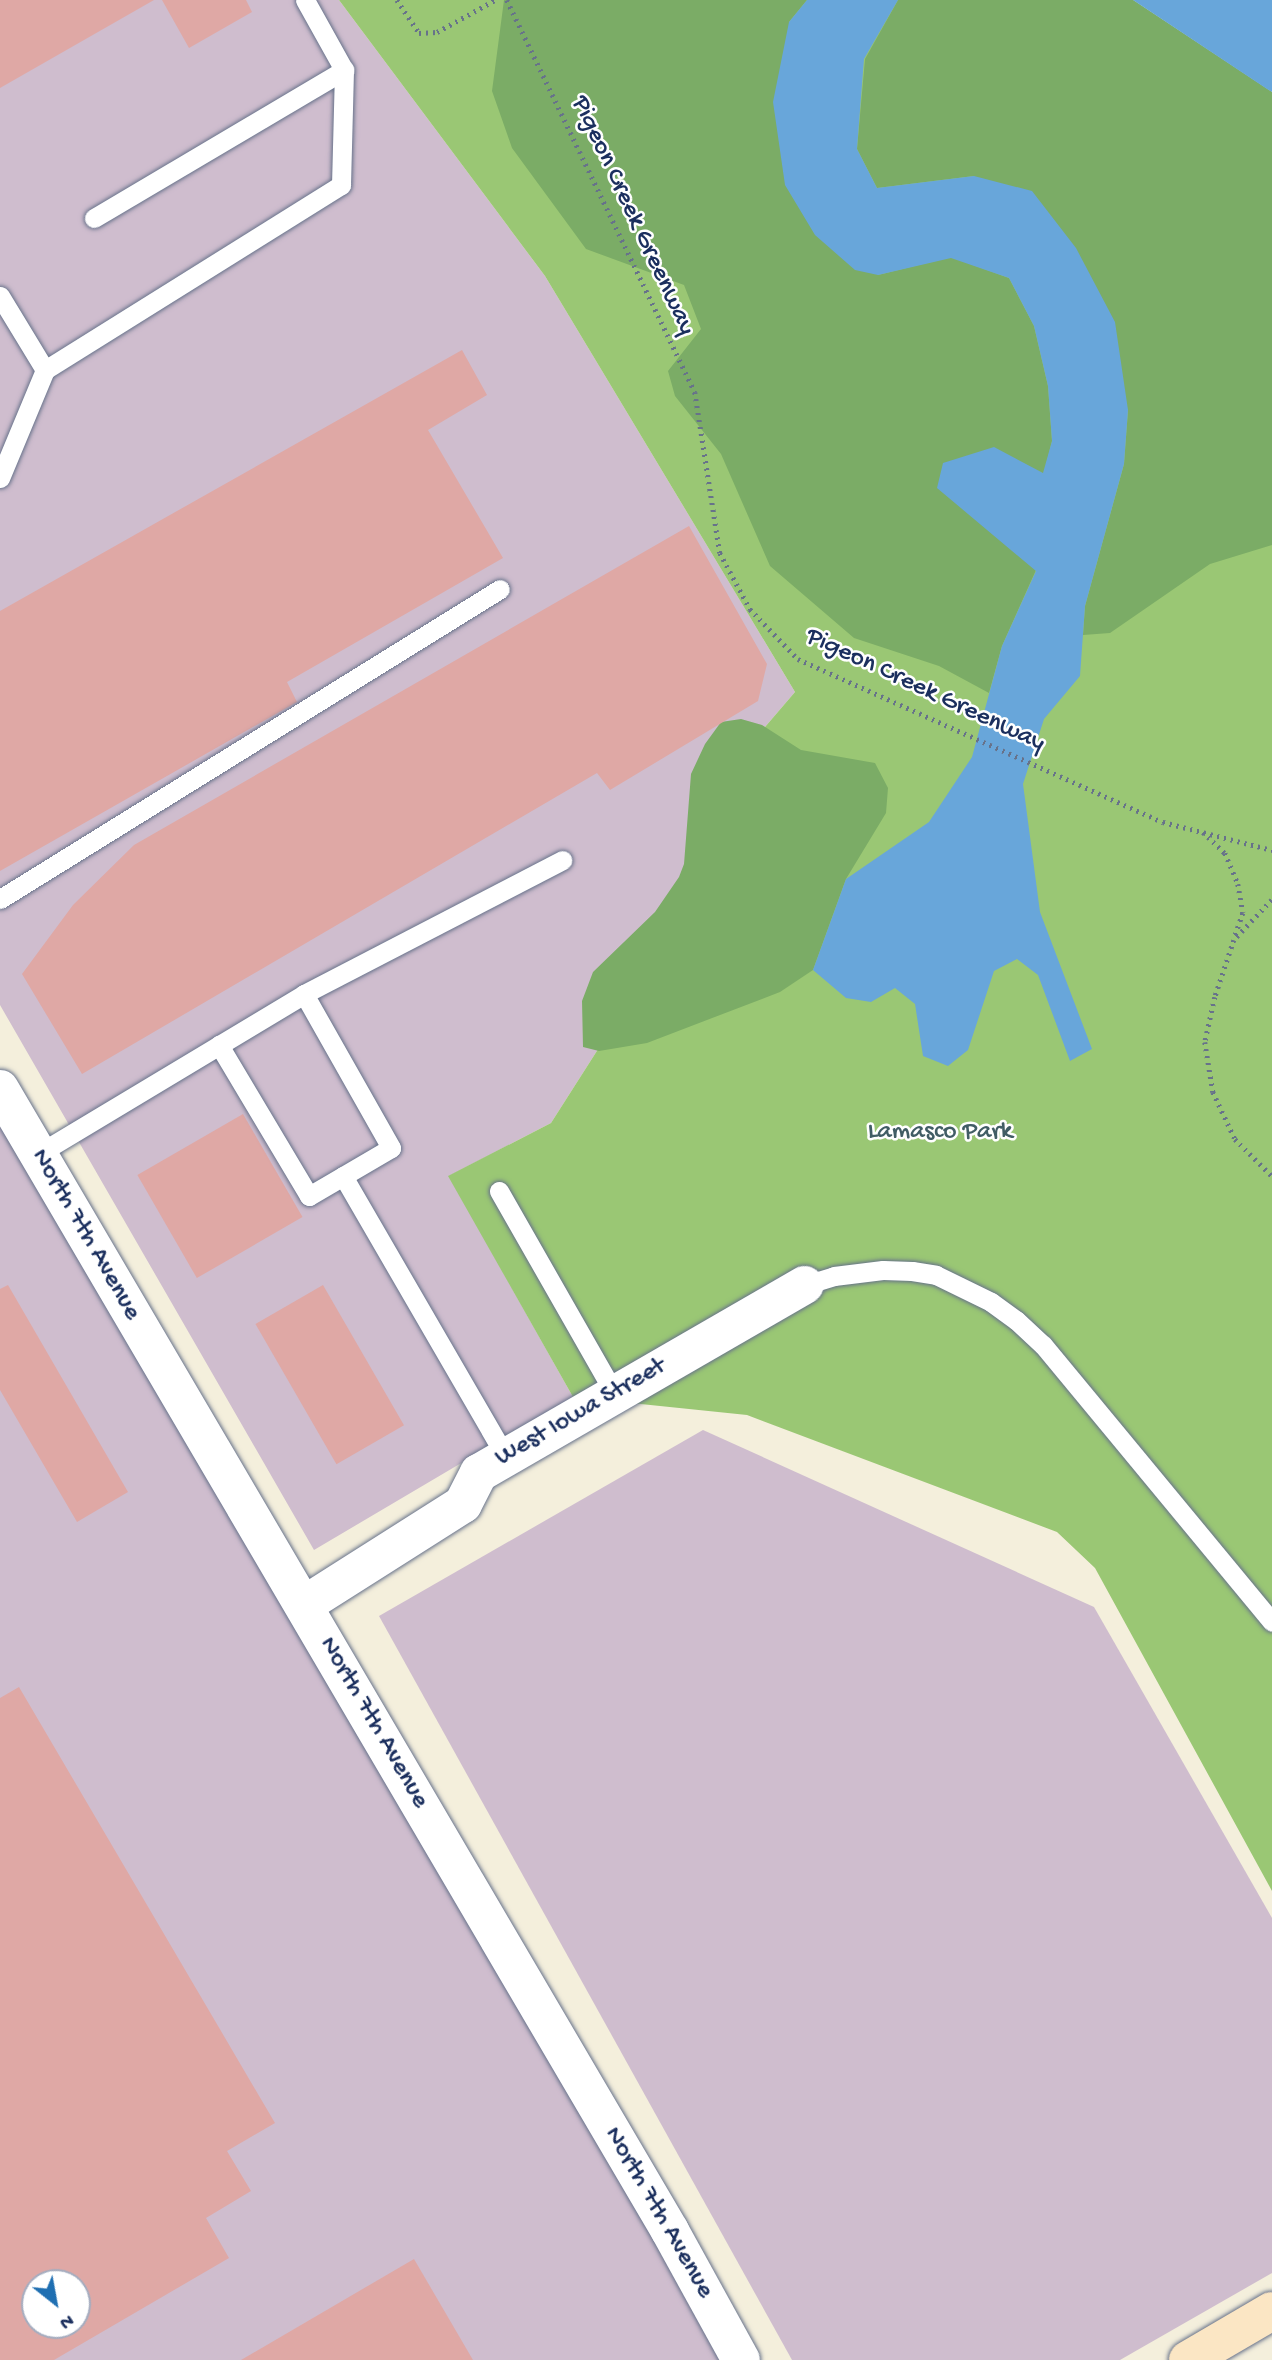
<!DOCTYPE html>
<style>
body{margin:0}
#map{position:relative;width:1272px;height:2360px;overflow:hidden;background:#f4efdc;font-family:"Gochi Hand",sans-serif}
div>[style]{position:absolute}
.industrial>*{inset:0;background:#cfbdce}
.green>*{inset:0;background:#9ac774}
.forest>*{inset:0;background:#7bac66}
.water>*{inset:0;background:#68a6da}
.building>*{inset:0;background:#dfa8a5;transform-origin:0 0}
.path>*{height:4.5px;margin-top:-2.25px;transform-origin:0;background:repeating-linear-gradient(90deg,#67728a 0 2px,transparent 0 7px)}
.roads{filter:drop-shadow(0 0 2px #67728a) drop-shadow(0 0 2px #67728a)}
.service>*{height:19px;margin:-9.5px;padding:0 9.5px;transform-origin:9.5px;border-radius:9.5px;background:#fff}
.minor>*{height:38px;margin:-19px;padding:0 19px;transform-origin:19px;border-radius:19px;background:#fff}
.secondary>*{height:38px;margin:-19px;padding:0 19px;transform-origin:19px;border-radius:19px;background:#fbe6c4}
span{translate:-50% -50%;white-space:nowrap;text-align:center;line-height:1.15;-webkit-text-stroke:5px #fff;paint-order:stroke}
.street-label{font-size:26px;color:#1b2f5e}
.park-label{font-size:26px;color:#415d65}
.north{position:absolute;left:21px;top:2269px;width:70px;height:70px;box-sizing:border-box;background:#fff;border:2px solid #a4acbf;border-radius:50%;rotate:149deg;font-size:19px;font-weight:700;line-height:28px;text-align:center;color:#1b2f5e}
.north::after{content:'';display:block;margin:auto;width:24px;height:32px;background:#1f6fb2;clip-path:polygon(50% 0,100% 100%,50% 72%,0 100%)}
</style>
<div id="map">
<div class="industrial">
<div style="clip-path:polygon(0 0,339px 0,545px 276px,795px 692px,722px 777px,718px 861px,551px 1123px,449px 1176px,573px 1397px,314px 1550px,0 1005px)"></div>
<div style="clip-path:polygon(evenodd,0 1097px,735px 2360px,0 2360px,0 1097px,35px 2283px,77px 2283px,77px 2325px,35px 2325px,35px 2283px)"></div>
<div style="clip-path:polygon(703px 1430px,1094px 1607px,1272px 1918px,1272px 2273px,1120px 2360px,792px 2360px,379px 1616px)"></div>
</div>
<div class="green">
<div style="clip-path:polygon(339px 0,1133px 0,1272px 92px,1272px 1891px,1095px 1568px,1057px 1532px,747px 1415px,573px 1397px,448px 1176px,551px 1123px,718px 861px,722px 777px,795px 692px,545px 276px)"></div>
</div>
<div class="forest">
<div style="clip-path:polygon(504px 0,807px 0,789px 22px,878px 275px,951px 257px,1009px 278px,1034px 326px,1048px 386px,1052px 441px,1044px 473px,1036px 570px,1002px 646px,989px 693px,939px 666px,854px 638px,770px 566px,721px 454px,675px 396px,668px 371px,701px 329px,684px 285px,586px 249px,512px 148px,492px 91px)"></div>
<div style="clip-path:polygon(898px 0,1133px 0,1272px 92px,1272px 545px,1210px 564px,1110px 633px,1083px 635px,1085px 606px,1124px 464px,1128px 410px,974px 176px,877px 188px,857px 149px,865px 59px)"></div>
<div style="clip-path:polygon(741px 719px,762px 725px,801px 750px,875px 763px,888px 788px,886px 813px,846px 879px,813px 970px,780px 992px,647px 1043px,599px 1051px,583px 1047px,582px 1001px,593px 972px,655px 912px,679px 877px,684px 864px,691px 774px,705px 744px,721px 722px)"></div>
</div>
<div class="water">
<div style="clip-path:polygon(807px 0,898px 0,864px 59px,857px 149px,877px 188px,974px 176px,1032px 191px,1076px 248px,1115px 322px,1128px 410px,1124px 464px,1085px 606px,1080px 676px,1044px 719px,1023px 784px,1040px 912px,1092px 1049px,1070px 1061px,1038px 975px,1017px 959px,994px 971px,968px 1050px,948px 1066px,923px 1056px,915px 1004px,895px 988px,871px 1002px,846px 998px,813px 970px,846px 879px,929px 822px,972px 757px,1002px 646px,1036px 571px,937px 488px,943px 463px,994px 447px,1043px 473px,1052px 441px,1048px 386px,1034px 326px,1009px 278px,951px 258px,878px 275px,855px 270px,815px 235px,785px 185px,773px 102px,789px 22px)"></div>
<div style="clip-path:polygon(1133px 0,1272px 0,1272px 92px,1267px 89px)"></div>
</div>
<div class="building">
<div style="clip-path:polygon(0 0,154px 0,0 88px)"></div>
<div style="clip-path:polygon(162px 0,246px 0,252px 12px,189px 48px)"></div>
<div style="clip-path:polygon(462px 350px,487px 395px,428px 430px,503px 558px,287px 682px,297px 702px,0 871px,0 611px)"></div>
<div style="clip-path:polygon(689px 526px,767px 664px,758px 701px,610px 790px,597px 773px,82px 1074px,22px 974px,73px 905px,134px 845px)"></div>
<div style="left:243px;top:1114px;width:119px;height:122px;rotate:60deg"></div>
<div style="clip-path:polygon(8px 1285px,128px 1492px,77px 1522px,0 1390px,0 1289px)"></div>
<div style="left:323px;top:1285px;width:162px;height:78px;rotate:60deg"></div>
<div style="clip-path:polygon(evenodd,19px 1687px,275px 2123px,227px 2151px,251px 2191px,206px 2218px,229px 2258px,54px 2360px,0 2360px,0 1698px,19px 1687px,35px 2283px,77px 2283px,77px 2325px,35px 2325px,35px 2283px)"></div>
<div style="clip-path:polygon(414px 2259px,473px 2360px,241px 2360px)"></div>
</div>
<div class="path">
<div style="left:397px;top:0;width:40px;rotate:56deg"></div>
<div style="left:419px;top:33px;width:18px;rotate:-3deg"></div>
<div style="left:437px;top:32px;width:66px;rotate:-28.9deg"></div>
<div style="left:507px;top:0;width:435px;rotate:64.4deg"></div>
<div style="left:695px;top:392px;width:163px;rotate:81.2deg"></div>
<div style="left:720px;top:553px;width:64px;rotate:61.8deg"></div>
<div style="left:750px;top:609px;width:69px;rotate:46.2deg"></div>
<div style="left:798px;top:659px;width:400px;rotate:24.1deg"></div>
<div style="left:1163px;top:822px;width:113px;rotate:14.4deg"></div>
<div style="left:1203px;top:832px;width:30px;rotate:44deg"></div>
<div style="left:1225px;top:853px;width:34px;rotate:67deg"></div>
<div style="left:1238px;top:884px;width:29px;rotate:80deg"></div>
<div style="left:1243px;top:913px;width:24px;rotate:109deg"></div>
<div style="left:1272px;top:900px;width:55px;rotate:133.5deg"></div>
<div style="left:1234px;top:940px;width:60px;rotate:108.4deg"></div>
<div style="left:1215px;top:997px;width:46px;rotate:102.5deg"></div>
<div style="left:1205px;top:1042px;width:51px;rotate:80.9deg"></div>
<div style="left:1213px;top:1092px;width:52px;rotate:64.9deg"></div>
<div style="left:1235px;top:1139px;width:52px;rotate:45deg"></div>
</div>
<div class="roads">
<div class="service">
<div style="left:94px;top:218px;width:291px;rotate:-30.6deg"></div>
<div style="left:0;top:296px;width:87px;rotate:58.7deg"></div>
<div style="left:0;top:478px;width:117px;rotate:-67.4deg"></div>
<div style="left:45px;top:370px;width:349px;rotate:-32deg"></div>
<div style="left:341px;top:185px;width:115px;rotate:-88.5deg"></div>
<div style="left:344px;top:70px;width:80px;rotate:-119.1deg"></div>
<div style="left:0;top:899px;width:588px;rotate:-31.8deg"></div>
<div style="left:304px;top:994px;width:291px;rotate:-27.4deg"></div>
<div style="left:38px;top:1154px;width:310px;rotate:-31deg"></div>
<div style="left:304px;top:994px;width:177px;rotate:60.5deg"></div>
<div style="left:391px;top:1148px;width:95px;rotate:149.7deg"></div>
<div style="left:309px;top:1196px;width:176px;rotate:-120.8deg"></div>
<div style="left:343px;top:1176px;width:325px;rotate:59.9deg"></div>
<div style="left:499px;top:1191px;width:234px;rotate:60.3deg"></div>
<div style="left:805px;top:1285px;width:30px;rotate:-17deg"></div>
<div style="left:834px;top:1276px;width:49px;rotate:-7deg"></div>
<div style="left:883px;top:1270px;width:29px;rotate:2deg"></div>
<div style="left:912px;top:1271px;width:24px;rotate:9deg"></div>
<div style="left:936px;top:1275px;width:61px;rotate:26.1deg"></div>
<div style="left:991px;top:1302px;width:31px;rotate:36deg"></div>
<div style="left:1016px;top:1320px;width:37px;rotate:43deg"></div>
<div style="left:1043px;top:1345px;width:359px;rotate:50.4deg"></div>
</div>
<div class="minor">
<div style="left:0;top:1089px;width:1324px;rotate:59.6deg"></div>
<div style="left:670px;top:2231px;width:147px;rotate:61.2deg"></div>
<div style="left:304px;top:1605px;width:188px;rotate:-32.4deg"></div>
<div style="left:463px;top:1504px;width:35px;rotate:-63deg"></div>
<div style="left:479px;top:1473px;width:376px;rotate:-30deg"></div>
</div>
<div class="secondary">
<div style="left:1188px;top:2360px;width:97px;rotate:-30.3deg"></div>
</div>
</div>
<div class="street-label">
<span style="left:632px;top:216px;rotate:65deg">Pigeon Creek Greenway</span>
<span style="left:925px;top:691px;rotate:25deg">Pigeon Creek Greenway</span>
<span style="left:85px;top:1235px;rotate:60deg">North 7th Avenue</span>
<span style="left:581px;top:1413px;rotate:-30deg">West Iowa Street</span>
<span style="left:373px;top:1723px;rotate:60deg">North 7th Avenue</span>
<span style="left:658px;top:2213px;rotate:60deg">North 7th Avenue</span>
</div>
<div class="park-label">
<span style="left:940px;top:1133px">Lamasco Park</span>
</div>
<div class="north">N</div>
</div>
